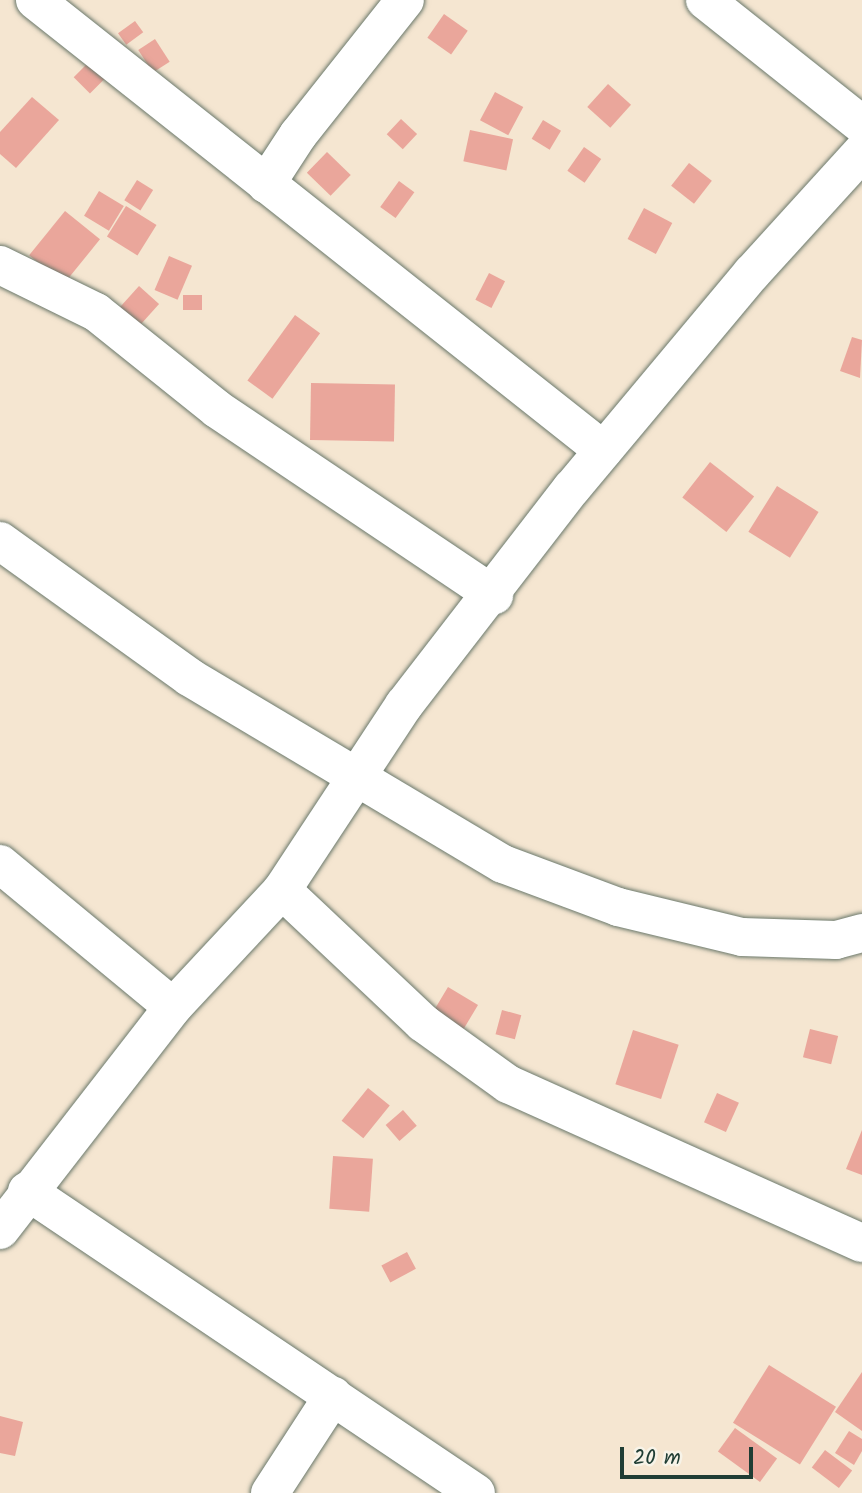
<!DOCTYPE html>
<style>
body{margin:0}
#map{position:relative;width:862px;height:1493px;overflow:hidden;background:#f5e6d1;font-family:Kalam,sans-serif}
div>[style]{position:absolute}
.building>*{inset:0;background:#eaa69b;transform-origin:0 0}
.roads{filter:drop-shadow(0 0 2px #6a786b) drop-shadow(0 0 2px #6a786b)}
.minor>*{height:38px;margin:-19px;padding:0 19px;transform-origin:19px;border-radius:19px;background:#fff}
span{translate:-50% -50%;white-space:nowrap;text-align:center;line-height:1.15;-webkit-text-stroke:5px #f7f3e8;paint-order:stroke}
.scale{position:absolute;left:620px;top:1447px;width:133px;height:32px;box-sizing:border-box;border:4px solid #1f3d34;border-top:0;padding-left:9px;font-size:21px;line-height:24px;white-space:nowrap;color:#1f3d34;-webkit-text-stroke:5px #f7f3e8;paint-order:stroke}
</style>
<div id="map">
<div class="building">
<div style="left:444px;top:14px;width:29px;height:29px;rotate:35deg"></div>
<div style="left:135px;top:21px;width:14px;height:21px;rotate:54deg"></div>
<div style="left:155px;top:39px;width:27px;height:20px;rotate:57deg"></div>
<div style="left:97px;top:54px;width:23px;height:33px;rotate:45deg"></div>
<div style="left:608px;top:84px;width:31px;height:31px;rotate:42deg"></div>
<div style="left:495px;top:92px;width:32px;height:32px;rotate:28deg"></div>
<div style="clip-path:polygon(32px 97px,59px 120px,16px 168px,0 154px,0 132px)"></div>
<div style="left:401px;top:119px;width:22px;height:21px;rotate:43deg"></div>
<div style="left:543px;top:120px;width:21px;height:22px;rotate:31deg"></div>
<div style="left:470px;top:130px;width:44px;height:32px;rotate:12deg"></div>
<div style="left:584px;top:147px;width:21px;height:29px;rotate:35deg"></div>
<div style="left:327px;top:152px;width:33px;height:29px;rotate:44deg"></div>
<div style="left:689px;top:163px;width:29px;height:29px;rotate:38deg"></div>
<div style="left:137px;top:180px;width:19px;height:24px;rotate:32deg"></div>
<div style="left:399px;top:181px;width:19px;height:32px;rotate:36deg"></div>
<div style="left:99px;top:191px;width:29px;height:29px;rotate:31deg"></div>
<div style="left:126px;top:206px;width:36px;height:36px;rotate:32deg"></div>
<div style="left:644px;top:208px;width:32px;height:35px;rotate:28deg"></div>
<div style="left:65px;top:211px;width:45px;height:57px;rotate:39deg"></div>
<div style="left:169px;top:256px;width:25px;height:37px;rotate:23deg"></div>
<div style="left:489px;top:273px;width:18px;height:30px;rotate:27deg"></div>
<div style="left:139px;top:286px;width:27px;height:37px;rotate:42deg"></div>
<div style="left:183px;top:295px;width:19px;height:15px"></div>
<div style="left:295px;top:315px;width:31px;height:81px;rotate:36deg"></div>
<div style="clip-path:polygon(852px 337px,862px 340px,860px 378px,840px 371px)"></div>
<div style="left:311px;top:383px;width:84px;height:57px;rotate:1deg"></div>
<div style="left:710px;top:462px;width:56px;height:45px;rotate:38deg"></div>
<div style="left:777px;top:486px;width:49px;height:54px;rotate:32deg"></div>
<div style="left:448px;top:987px;width:35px;height:30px;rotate:31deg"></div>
<div style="left:502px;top:1010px;width:20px;height:25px;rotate:15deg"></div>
<div style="left:810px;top:1029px;width:29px;height:29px;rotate:14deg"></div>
<div style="left:633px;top:1030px;width:48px;height:57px;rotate:18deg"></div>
<div style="left:368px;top:1088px;width:28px;height:42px;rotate:39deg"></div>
<div style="left:717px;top:1093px;width:24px;height:32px;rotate:24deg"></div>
<div style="left:403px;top:1110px;width:21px;height:23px;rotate:49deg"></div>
<div style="clip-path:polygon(862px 1130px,862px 1175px,846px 1169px)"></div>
<div style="left:333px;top:1156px;width:40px;height:53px;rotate:4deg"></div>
<div style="left:407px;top:1252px;width:19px;height:29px;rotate:62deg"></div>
<div style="left:769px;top:1365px;width:79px;height:68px;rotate:32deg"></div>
<div style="clip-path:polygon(862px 1372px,862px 1431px,835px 1412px)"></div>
<div style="clip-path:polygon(0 1416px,23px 1422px,15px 1456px,0 1453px)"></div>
<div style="left:735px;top:1428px;width:52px;height:29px;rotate:36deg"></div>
<div style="clip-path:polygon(849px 1431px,862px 1439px,862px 1451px,854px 1465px,835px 1453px)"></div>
<div style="left:825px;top:1450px;width:34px;height:22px;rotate:37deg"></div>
</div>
<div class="roads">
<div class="minor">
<div style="left:35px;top:0;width:725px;rotate:38.39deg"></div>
<div style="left:705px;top:0;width:201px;rotate:38.5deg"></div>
<div style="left:266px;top:184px;width:59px;rotate:-56.9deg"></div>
<div style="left:298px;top:135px;width:172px;rotate:-51.6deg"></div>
<div style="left:0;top:265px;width:107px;rotate:26.1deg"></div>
<div style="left:96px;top:312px;width:155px;rotate:38.7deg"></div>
<div style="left:217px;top:409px;width:334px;rotate:33.9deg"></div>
<div style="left:0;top:541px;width:233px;rotate:35.7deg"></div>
<div style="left:189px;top:677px;width:365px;rotate:30.8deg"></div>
<div style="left:503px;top:864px;width:123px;rotate:20.5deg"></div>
<div style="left:618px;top:907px;width:128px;rotate:13.6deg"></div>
<div style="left:742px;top:937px;width:94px;rotate:1.8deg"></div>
<div style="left:836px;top:940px;width:27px;rotate:-15deg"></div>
<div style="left:0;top:864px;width:224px;rotate:39.6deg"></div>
<div style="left:282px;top:890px;width:194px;rotate:43.3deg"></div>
<div style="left:423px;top:1023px;width:105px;rotate:35.7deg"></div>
<div style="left:508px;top:1084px;width:388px;rotate:24.2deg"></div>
<div style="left:27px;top:1191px;width:541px;rotate:33.93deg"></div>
<div style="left:0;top:1230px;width:282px;rotate:-52.2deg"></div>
<div style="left:173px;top:1007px;width:160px;rotate:-47deg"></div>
<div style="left:282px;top:890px;width:222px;rotate:-56.6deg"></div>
<div style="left:404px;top:705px;width:274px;rotate:-52.3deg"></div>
<div style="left:572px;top:488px;width:280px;rotate:-50.1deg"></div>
<div style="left:752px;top:273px;width:164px;rotate:-47.7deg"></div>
<div style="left:270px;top:1493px;width:116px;rotate:-57deg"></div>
</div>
</div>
<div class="scale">20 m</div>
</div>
